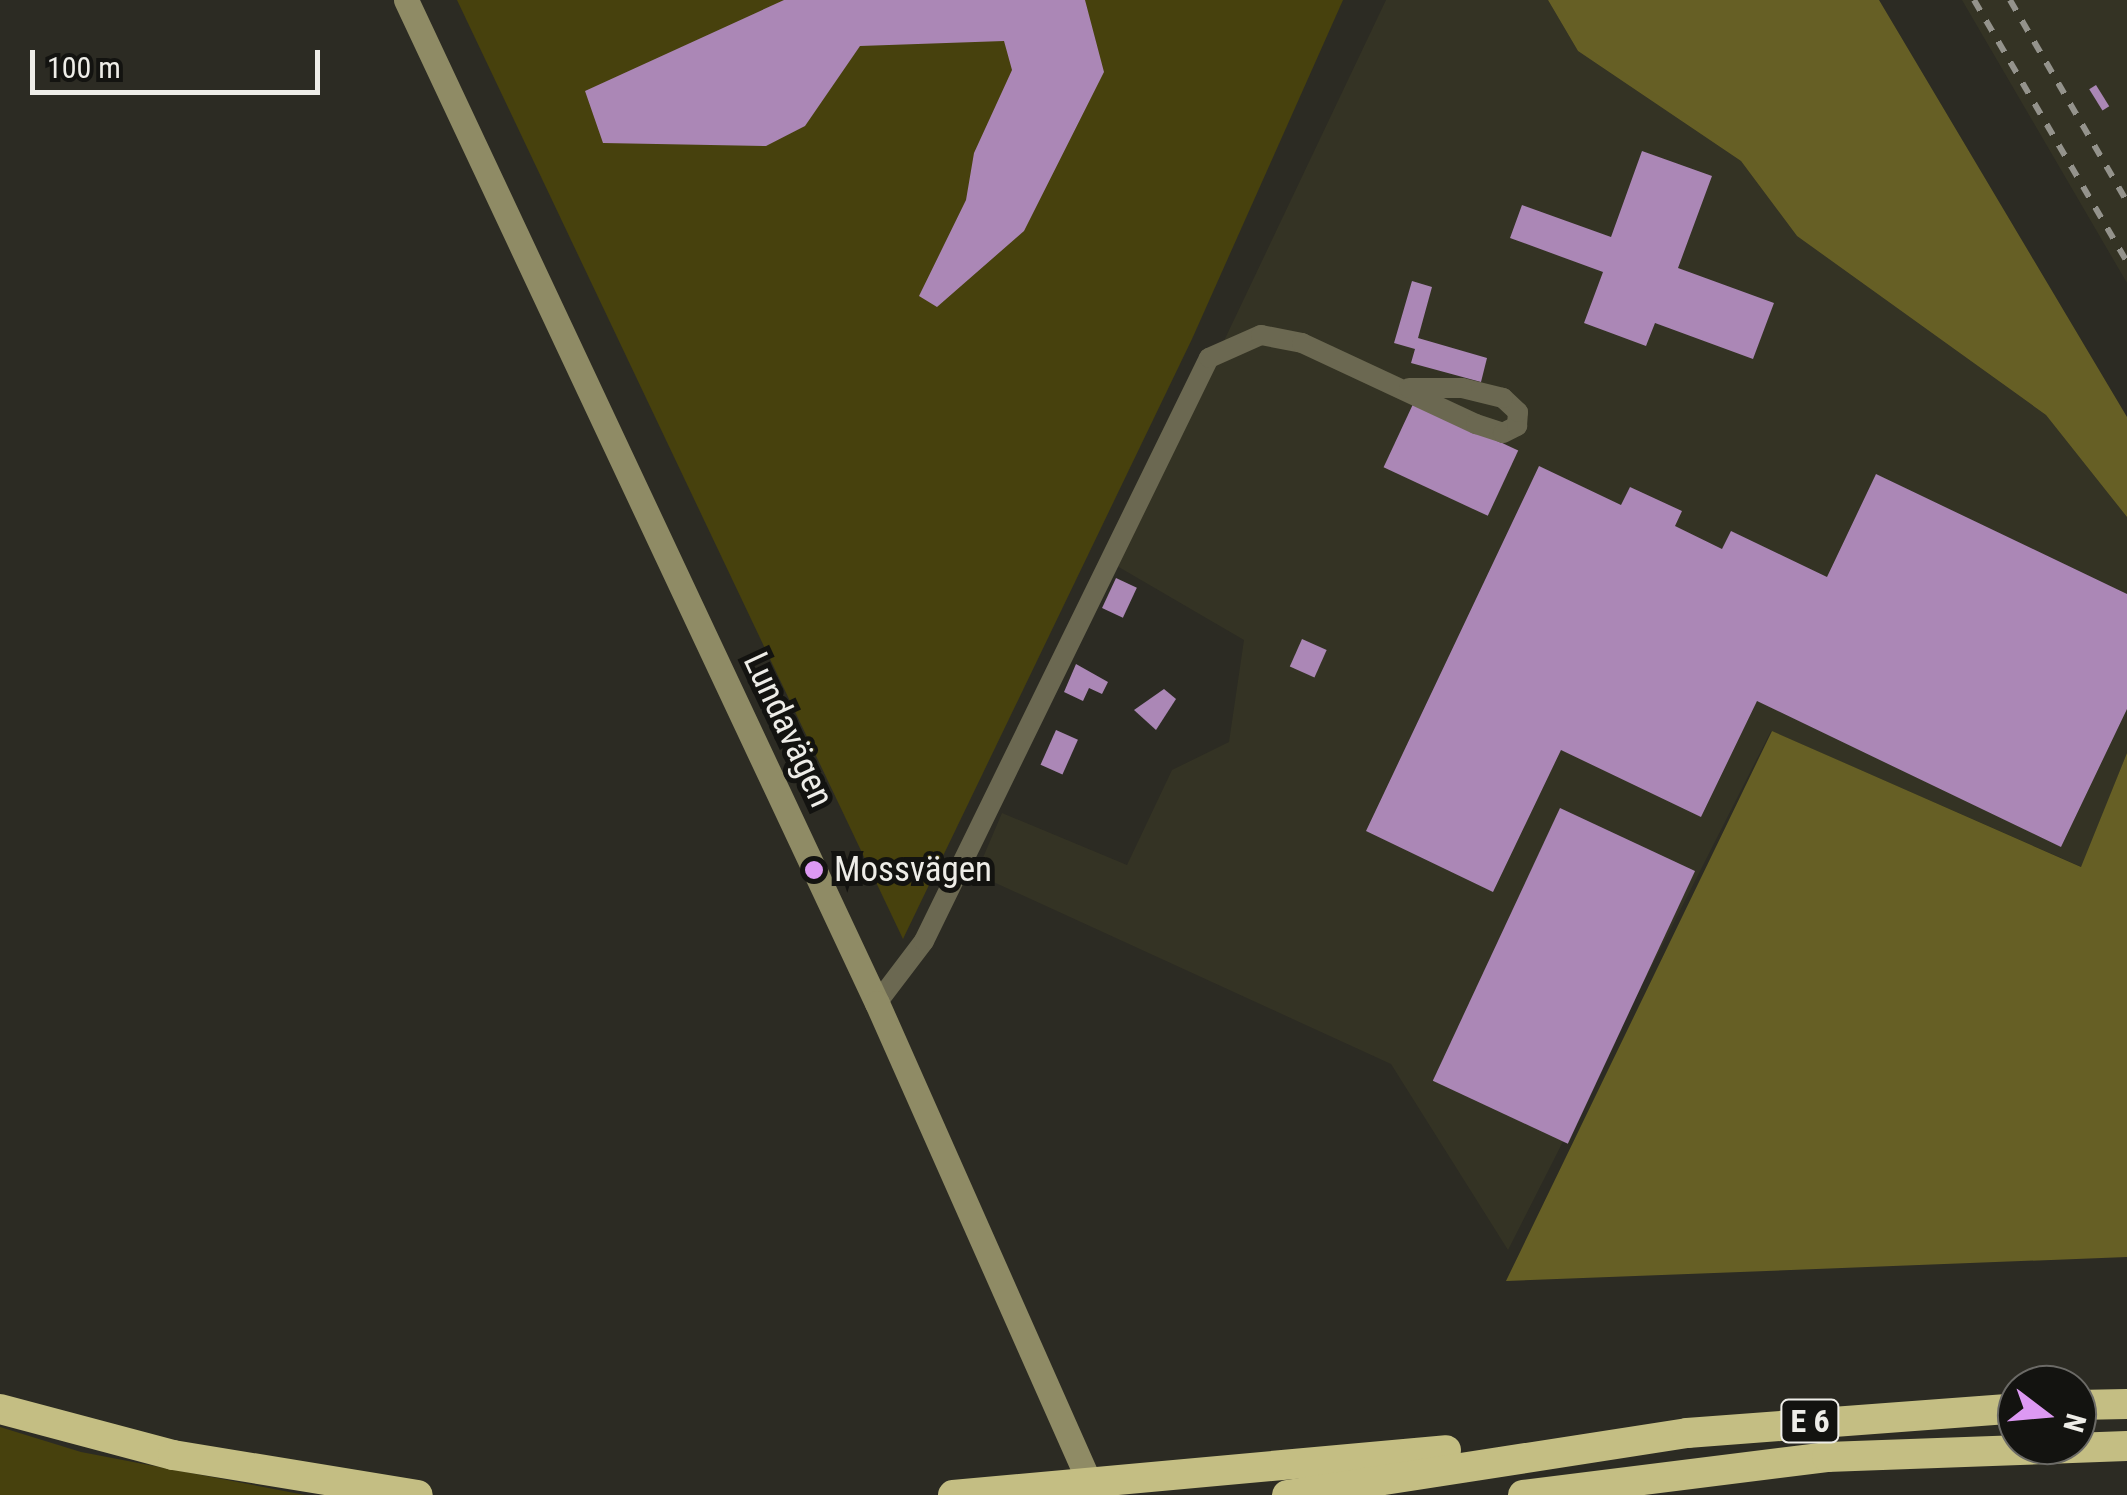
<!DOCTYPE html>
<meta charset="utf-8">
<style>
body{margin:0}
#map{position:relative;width:2127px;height:1495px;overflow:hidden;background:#2c2b23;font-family:"Roboto Condensed",sans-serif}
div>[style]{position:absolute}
.built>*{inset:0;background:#343324}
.green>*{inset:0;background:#47410d}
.forest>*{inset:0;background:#665f25}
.building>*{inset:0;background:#ab87b6;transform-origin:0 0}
.street>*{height:20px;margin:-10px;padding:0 10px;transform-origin:10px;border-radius:10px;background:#6b6851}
.secondary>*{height:25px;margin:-12.5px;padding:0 12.5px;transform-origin:12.5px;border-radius:12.5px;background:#8f8b65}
.highway>*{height:30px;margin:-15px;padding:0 15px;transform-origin:15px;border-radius:15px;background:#c4be83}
.rail>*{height:6px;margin-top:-3px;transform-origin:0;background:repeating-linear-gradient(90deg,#94938c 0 12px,transparent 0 24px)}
.dots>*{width:28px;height:28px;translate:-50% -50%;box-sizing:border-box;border:5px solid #131310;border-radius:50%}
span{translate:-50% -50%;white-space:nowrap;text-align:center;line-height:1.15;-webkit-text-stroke:10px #131310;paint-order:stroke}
.shield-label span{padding:2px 8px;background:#131310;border:2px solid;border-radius:8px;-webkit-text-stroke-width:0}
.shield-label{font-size:32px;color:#eeede8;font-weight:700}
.street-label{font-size:35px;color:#eeede8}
.poi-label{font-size:35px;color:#eeede8}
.left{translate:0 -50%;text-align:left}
.north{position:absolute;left:1997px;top:1365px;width:100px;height:100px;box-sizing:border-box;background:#131310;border:2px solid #6b6a66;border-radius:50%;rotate:106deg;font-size:28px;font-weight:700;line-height:40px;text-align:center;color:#eeede8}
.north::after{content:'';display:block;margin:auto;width:35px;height:45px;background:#dd99f3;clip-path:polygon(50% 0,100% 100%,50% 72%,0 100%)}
.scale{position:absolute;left:30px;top:50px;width:290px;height:45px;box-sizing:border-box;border:5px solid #eeede8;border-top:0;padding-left:12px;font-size:30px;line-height:35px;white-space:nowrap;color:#eeede8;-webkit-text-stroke:8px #131310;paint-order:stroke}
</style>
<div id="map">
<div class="built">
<div style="clip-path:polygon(1386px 0,1548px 0,1578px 51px,1741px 161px,1797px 236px,2046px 415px,2127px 517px,2127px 753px,2082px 867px,1771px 731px,1508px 1250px,1391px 1064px,976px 874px,1002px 813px,1127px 865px,1172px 770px,1229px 742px,1244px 640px,1117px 566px)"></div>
<div style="clip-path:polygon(1962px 0,2127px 0,2127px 283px)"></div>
</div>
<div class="green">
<div style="clip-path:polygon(457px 0,1343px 0,1192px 339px,903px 939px)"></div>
<div style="clip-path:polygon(0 1427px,81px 1452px,305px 1495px,0 1495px)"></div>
</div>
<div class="forest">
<div style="clip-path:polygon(1548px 0,1879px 0,2127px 417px,2127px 517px,2046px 415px,1797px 236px,1741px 161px,1578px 51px)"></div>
<div style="clip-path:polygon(1772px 731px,2081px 867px,2127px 753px,2127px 1257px,1506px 1281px)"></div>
</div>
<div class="building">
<div style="clip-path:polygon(784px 0,1085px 0,1104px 72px,1024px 231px,937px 307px,919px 296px,966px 200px,974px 153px,1012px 70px,1004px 41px,860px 46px,805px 126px,766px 146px,603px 143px,585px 91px)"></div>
<div style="left:2096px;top:85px;width:25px;height:8px;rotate:58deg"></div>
<div style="clip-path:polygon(1642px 151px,1712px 176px,1678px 268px,1774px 303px,1753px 359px,1655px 323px,1646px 346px,1584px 323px,1603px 272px,1510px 238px,1522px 205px,1611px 237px)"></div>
<div style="clip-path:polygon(1412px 281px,1432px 287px,1418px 338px,1487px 358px,1481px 382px,1411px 363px,1415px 349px,1394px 343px)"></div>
<div style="left:1414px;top:402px;width:115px;height:72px;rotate:25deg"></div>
<div style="clip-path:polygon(1539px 466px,1621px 505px,1630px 487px,1682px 511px,1675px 526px,1722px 549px,1731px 531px,1827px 577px,1876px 474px,2127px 594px,2127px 709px,2061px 847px,1757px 701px,1701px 817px,1561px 750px,1493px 892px,1366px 831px)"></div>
<div style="left:1116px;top:578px;width:23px;height:33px;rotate:25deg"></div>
<div style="left:1302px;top:639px;width:27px;height:30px;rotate:24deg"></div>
<div style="clip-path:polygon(1076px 664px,1108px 682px,1102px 694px,1089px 688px,1083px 701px,1064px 692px)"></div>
<div style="clip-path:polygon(1164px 689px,1176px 699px,1156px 730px,1134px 710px)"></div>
<div style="left:1056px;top:730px;width:24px;height:38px;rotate:24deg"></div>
<div style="left:1560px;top:808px;width:149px;height:301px;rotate:25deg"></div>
</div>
<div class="street">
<div style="left:877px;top:1003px;width:78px;rotate:-52.8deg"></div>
<div style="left:924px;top:941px;width:649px;rotate:-63.95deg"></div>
<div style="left:1209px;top:358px;width:57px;rotate:-23.9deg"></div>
<div style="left:1261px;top:335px;width:42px;rotate:11deg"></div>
<div style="left:1302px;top:343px;width:192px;rotate:25deg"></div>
<div style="left:1476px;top:424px;width:28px;rotate:18deg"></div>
<div style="left:1503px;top:433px;width:16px;rotate:-27deg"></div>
<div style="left:1517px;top:426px;width:14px;rotate:-86deg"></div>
<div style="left:1518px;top:412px;width:21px;rotate:-137deg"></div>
<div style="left:1503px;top:398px;width:42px;rotate:-166.3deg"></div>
<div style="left:1462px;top:388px;width:53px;rotate:180deg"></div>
</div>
<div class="secondary">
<div style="left:406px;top:0;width:1108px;rotate:64.85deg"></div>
<div style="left:877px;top:1003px;width:538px;rotate:66.1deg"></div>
</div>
<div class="highway">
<div style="left:2077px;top:1405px;width:50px;rotate:-1.1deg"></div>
<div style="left:0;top:1409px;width:179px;rotate:14.9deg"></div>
<div style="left:173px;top:1455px;width:248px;rotate:9.3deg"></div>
<div style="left:953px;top:1495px;width:495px;rotate:-5.2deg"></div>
<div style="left:1287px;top:1495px;width:405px;rotate:-8.8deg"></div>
<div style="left:1687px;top:1433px;width:331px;rotate:-4.3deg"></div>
<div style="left:1523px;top:1495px;width:306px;rotate:-7.1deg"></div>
<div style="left:1827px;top:1457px;width:300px;rotate:-2.1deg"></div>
</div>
<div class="rail">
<div style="left:1974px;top:0;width:303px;rotate:59.7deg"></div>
<div style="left:2010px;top:0;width:233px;rotate:59.9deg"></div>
</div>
<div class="dots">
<div style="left:814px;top:870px;background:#dd99f3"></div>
</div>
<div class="shield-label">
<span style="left:1810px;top:1421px">E 6</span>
</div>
<div class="street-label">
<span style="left:788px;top:730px;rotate:65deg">Lundavägen</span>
</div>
<div class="poi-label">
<span class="left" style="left:834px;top:870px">Mossvägen</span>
</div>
<div class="north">N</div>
<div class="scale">100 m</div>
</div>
